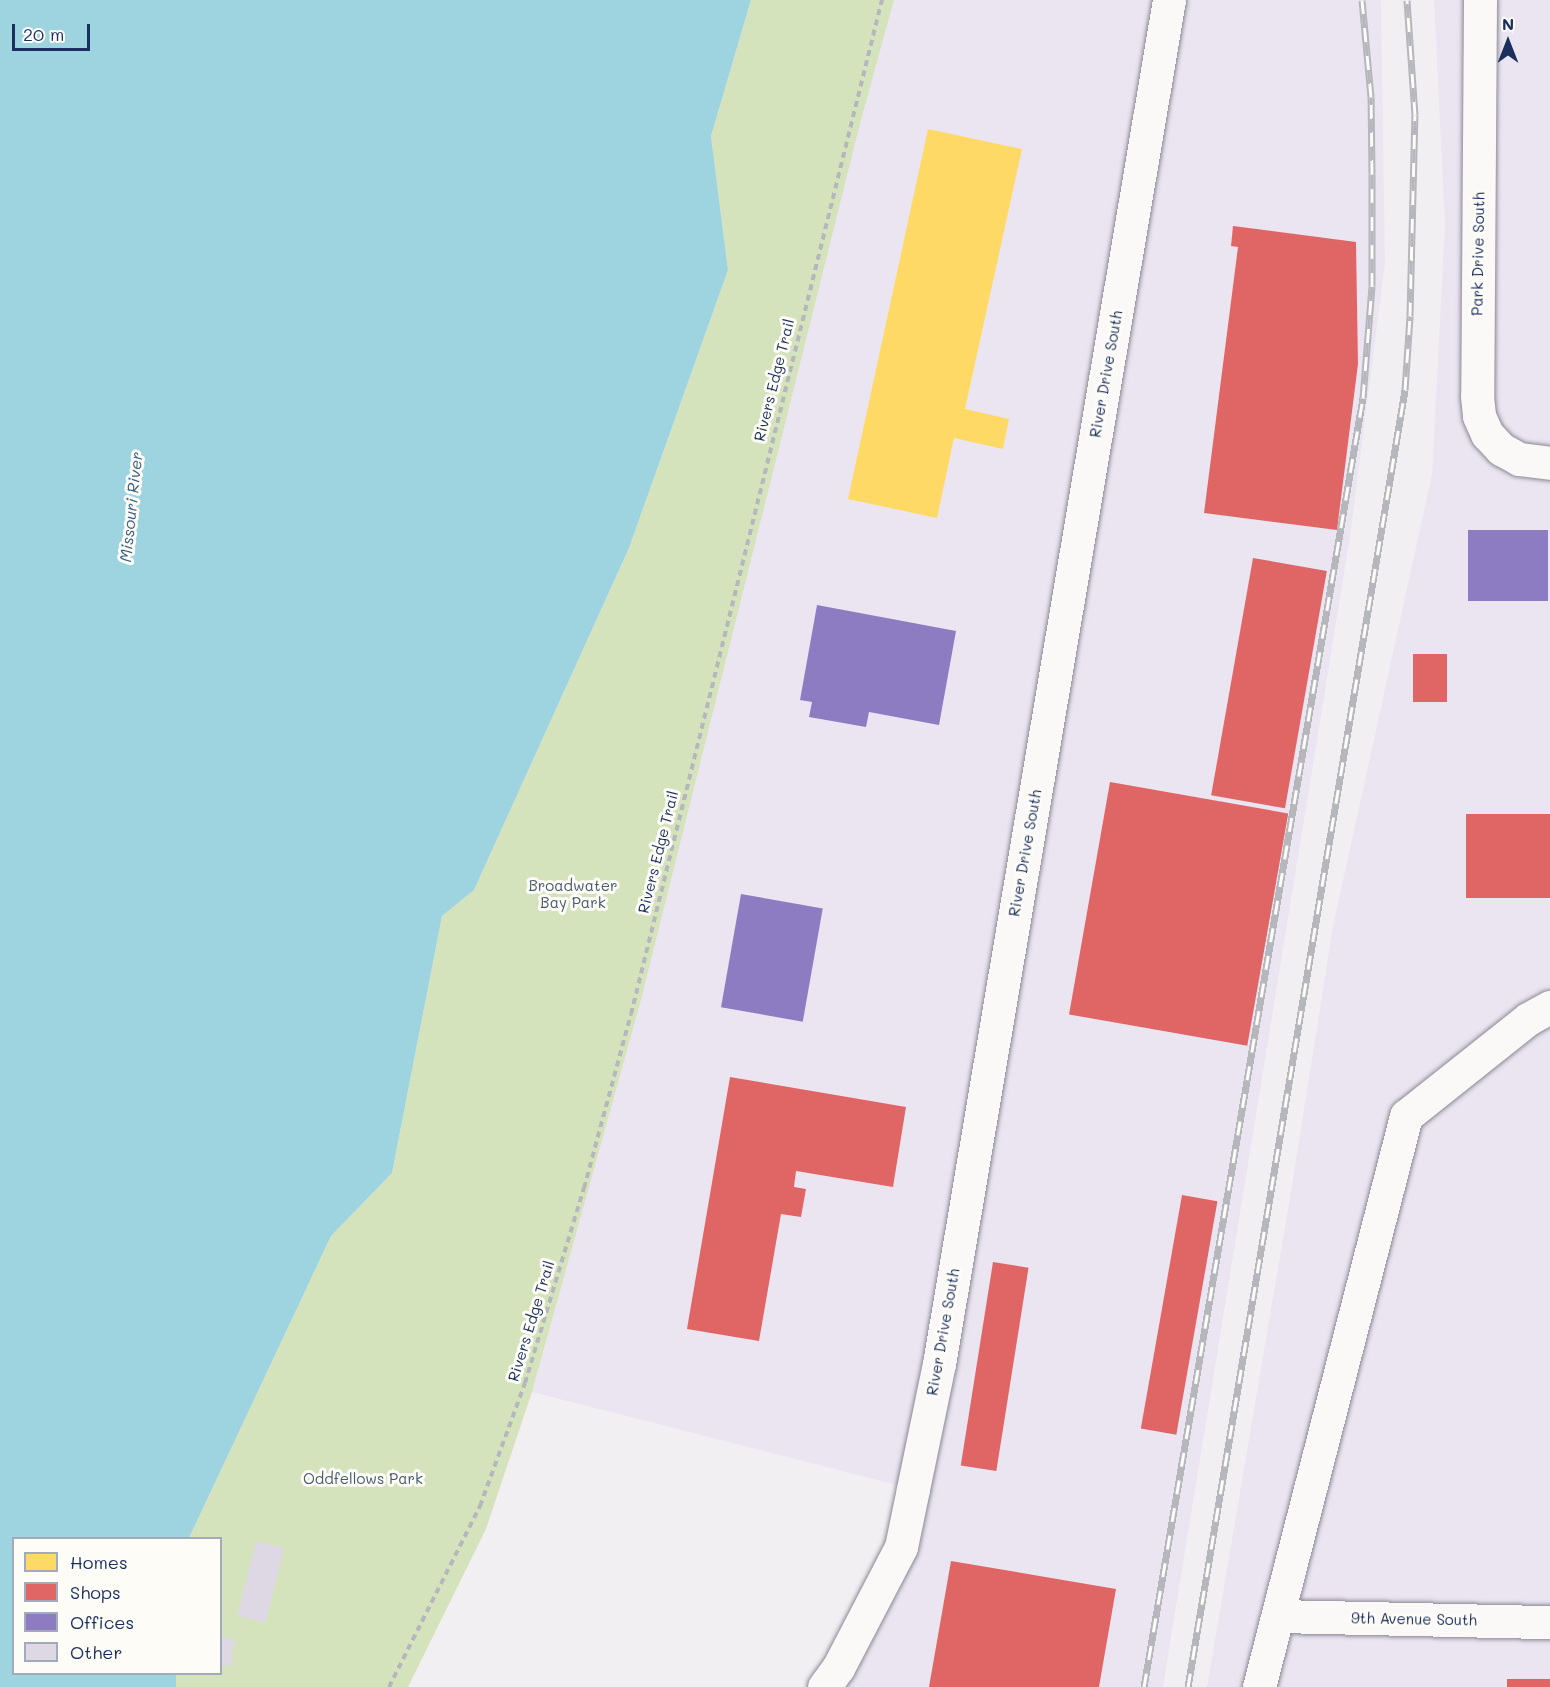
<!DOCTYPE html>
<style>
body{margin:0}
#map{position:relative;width:1550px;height:1687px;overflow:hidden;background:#f2eff3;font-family:Mali,sans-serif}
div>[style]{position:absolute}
.built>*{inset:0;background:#ebe5f1}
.green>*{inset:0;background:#d5e3bd}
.water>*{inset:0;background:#9ed4df}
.homes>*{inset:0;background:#ffd966}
.shops>*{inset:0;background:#e06666;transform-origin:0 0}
.offices>*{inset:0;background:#8e7cc3;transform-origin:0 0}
.building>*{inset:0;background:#ddd8e3;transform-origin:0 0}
.path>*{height:4px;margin-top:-2px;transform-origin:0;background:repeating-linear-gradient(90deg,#b5b7bd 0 6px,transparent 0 10.5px)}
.roads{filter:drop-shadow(0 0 2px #888a95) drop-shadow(0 0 2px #888a95)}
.minor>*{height:33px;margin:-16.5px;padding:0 16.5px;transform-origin:16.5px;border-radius:16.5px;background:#faf9f8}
.major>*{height:33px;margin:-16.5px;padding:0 16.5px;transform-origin:16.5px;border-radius:16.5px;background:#faf9f8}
.rail>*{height:7px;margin-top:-3.5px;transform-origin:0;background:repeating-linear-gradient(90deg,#fdfcf7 0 14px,#b5b7bd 0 28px);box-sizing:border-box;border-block:2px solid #b5b7bd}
span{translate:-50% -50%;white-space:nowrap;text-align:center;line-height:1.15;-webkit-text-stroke:6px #fdfcf7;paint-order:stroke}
.street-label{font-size:15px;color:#1b2f5e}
.park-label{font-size:15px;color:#445a6b}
.water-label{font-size:16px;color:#385d82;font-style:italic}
.legend{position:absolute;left:12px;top:1537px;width:210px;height:138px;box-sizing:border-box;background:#fdfcf7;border:2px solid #a3aaba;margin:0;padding:8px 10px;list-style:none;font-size:18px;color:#1b2f5e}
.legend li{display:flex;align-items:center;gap:12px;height:30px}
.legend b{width:30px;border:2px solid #a3aaba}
.north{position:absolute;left:1478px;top:12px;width:60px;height:60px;-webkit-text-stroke:4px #fdfcf7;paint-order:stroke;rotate:0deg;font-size:16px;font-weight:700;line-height:24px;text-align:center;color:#1b2f5e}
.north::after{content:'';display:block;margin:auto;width:21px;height:27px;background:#1b2f5e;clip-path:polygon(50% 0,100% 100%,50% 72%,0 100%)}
.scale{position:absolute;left:12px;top:24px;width:78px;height:27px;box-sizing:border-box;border:3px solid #1b2f5e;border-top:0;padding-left:8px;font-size:18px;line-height:21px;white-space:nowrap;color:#1b2f5e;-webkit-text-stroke:4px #fdfcf7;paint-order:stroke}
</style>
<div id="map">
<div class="built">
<div style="clip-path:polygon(894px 0,1381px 0,1385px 263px,1350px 537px,1163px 1687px,824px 1687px,913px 1489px,532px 1392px,640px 1004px,860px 124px)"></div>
<div style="clip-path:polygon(1434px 0,1550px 0,1550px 1687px,1207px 1687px,1291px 1191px,1333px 926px,1432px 474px,1445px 224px)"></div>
</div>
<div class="green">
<div style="clip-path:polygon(751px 0,894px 0,860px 124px,640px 1004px,532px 1392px,486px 1529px,408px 1687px,176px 1687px,176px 1674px,220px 1674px,220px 1538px,189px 1538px,331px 1236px,392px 1173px,442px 916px,474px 890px,629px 548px,728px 270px,711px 136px)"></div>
</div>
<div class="water">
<div style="clip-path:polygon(0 0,751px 0,711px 136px,728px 270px,629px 548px,474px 890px,442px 916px,392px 1173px,331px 1236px,189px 1538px,14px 1538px,14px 1674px,176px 1674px,176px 1687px,0 1687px)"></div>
</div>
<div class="homes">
<div style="clip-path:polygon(928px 129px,1022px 149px,965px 409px,1009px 419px,1003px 449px,954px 438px,937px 518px,848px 499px)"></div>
</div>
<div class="shops">
<div style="clip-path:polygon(1233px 226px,1356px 242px,1358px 364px,1337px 530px,1204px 513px,1238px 247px,1231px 246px)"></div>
<div style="left:1253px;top:558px;width:75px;height:241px;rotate:10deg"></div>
<div style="left:1413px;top:654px;width:34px;height:48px"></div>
<div style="left:1110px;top:782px;width:181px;height:236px;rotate:10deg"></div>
<div style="left:1466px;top:814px;width:84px;height:84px"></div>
<div style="clip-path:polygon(730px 1077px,906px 1107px,893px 1187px,796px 1171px,794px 1187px,806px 1189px,801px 1217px,781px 1214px,759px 1341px,687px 1329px)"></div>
<div style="left:1182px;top:1195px;width:36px;height:237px;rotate:10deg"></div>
<div style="left:993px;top:1262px;width:36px;height:206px;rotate:9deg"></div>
<div style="clip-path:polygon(951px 1561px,1116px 1589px,1099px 1687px,929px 1687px)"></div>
<div style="left:1507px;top:1679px;width:43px;height:8px"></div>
</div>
<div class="offices">
<div style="left:1468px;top:530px;width:80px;height:71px"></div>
<div style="clip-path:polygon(817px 605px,956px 631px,939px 725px,869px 712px,866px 727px,809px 717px,812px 702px,800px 700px)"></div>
<div style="left:741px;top:894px;width:83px;height:115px;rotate:10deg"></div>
</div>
<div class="building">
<div style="left:256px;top:1541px;width:29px;height:77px;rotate:14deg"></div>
<div style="left:220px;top:1637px;width:14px;height:28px;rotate:4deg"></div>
</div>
<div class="path">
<div style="left:389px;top:1687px;width:203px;rotate:-63.3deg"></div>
<div style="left:480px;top:1506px;width:131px;rotate:-69.9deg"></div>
<div style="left:525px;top:1383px;width:204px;rotate:-73.2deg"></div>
<div style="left:584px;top:1188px;width:180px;rotate:-74.9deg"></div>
<div style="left:631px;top:1014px;width:1045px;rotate:-76.1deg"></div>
</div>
<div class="roads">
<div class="minor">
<div style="left:1480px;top:0;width:396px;rotate:90.4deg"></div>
<div style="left:1477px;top:396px;width:20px;rotate:84deg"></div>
<div style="left:1479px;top:416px;width:20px;rotate:66deg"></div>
<div style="left:1487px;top:434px;width:21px;rotate:47deg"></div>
<div style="left:1501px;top:449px;width:21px;rotate:29deg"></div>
<div style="left:1519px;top:459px;width:31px;rotate:7deg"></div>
<div style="left:1278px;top:1616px;width:272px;rotate:1.3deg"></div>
<div style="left:1259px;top:1687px;width:590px;rotate:-75.56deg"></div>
<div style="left:1406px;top:1116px;width:156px;rotate:-38.5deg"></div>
<div style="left:1528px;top:1019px;width:25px;rotate:-29deg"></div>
</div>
<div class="major">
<div style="left:824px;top:1687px;width:24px;rotate:-54deg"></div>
<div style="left:838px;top:1668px;width:136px;rotate:-62.5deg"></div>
<div style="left:901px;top:1547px;width:59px;rotate:-78.3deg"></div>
<div style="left:913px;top:1489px;width:128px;rotate:-78.3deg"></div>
<div style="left:939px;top:1364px;width:1383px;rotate:-80.43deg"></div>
</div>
</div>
<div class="rail">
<div style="left:1144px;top:1687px;width:1307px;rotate:-80.36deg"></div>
<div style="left:1363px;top:398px;width:112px;rotate:-85.4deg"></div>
<div style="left:1372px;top:286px;width:112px;rotate:-90deg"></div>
<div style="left:1372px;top:174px;width:77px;rotate:-90.7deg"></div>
<div style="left:1371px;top:97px;width:97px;rotate:-95.3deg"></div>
<div style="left:1188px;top:1687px;width:1315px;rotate:-80.5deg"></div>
<div style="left:1405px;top:390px;width:74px;rotate:-86.1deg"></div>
<div style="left:1410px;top:316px;width:201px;rotate:-88.6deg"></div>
<div style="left:1415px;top:115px;width:115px;rotate:-94deg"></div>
</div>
<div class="street-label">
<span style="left:1478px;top:254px;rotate:-89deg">Park Drive South</span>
<span style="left:1106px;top:374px;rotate:-80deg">River Drive South</span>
<span style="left:774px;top:380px;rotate:-76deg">Rivers Edge Trail</span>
<span style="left:658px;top:852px;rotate:-76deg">Rivers Edge Trail</span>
<span style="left:1025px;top:853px;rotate:-80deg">River Drive South</span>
<span style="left:531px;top:1321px;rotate:-73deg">Rivers Edge Trail</span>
<span style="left:943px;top:1332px;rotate:-80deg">River Drive South</span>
<span style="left:1414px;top:1619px;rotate:1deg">9th Avenue South</span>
</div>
<div class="park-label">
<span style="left:573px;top:894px">Broadwater<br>Bay Park</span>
<span style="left:363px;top:1479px">Oddfellows Park</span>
</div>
<div class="water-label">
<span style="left:131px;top:507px;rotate:-84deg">Missouri River</span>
</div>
<ul class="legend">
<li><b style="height:16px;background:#ffd966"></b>Homes</li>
<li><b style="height:16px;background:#e06666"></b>Shops</li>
<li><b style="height:16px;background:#8e7cc3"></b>Offices</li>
<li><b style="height:16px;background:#ddd8e3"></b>Other</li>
</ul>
<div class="north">N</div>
<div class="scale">20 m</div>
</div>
